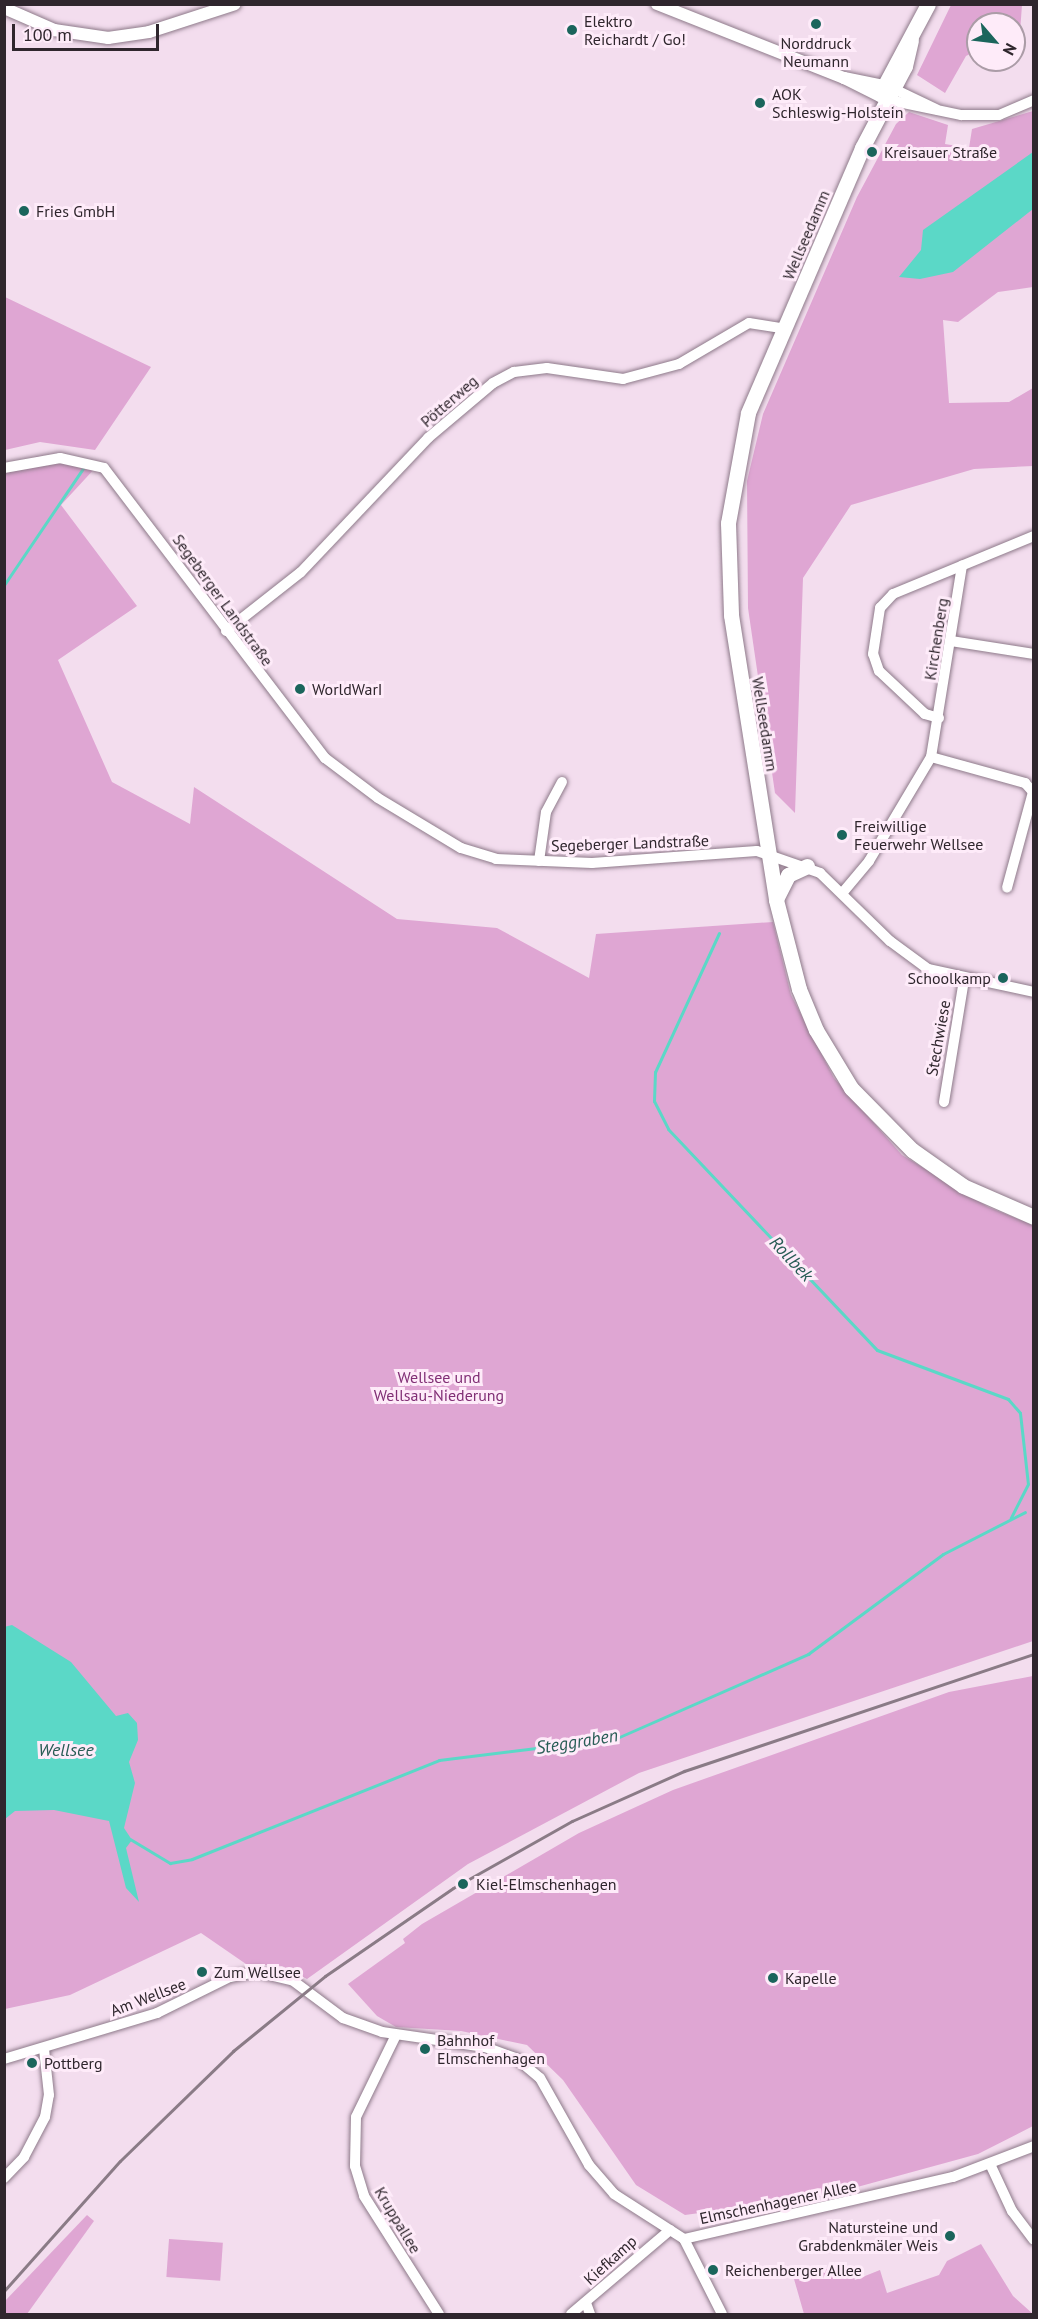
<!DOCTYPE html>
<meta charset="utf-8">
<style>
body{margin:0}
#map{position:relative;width:1038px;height:2319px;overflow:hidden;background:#f3ddee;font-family:"PT Sans",sans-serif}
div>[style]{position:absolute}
.green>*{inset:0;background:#dfa6d3;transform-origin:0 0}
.water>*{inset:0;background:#5bd8c7}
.stream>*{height:3px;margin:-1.5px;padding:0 1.5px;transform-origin:1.5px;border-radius:1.5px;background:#5bd8c7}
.roads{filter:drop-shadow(0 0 2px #8e7a8a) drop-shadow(0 0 2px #8e7a8a)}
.minor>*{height:10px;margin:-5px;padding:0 5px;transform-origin:5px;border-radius:5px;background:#fff}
.tertiary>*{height:12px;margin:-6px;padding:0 6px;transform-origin:6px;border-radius:6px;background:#fff}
.secondary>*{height:15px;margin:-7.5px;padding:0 7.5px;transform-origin:7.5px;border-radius:7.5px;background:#fff}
.rail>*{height:3px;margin:-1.5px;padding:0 1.5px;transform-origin:1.5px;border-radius:1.5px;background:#8a7b86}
.dots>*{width:16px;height:16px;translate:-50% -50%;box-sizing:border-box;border:3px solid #feebf9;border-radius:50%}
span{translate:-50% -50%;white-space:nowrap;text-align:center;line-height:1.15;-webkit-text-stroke:6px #feebf9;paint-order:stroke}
.poi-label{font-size:16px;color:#2f262d}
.left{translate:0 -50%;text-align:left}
.right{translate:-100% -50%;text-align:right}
.street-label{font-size:16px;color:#2f262d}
.park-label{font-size:16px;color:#812f75}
.water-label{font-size:18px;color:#285c55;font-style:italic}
.frame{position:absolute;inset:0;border:6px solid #2f262d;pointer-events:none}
.north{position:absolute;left:966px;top:12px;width:60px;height:60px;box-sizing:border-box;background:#feebf9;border:2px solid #ab9ca7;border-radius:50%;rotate:118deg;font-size:16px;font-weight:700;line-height:24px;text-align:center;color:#2f262d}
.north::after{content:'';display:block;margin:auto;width:21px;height:27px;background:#1b655c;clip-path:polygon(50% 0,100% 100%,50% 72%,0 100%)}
.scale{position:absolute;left:12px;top:24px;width:147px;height:27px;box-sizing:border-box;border:3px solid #2f262d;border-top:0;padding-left:8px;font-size:18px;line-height:21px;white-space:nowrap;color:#2f262d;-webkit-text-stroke:4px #feebf9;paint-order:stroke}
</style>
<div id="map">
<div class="green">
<div style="clip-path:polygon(951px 5px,1022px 5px,1020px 32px,1014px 35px,1014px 24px,978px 24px,978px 50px,966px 56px,945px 93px,917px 75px)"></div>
<div style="clip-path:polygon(1033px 111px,1033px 287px,998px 292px,958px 322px,943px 320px,949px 403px,1009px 402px,1033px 388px,1033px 466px,974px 469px,851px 505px,803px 578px,795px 813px,775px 793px,748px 608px,747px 481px,763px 414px,857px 197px,896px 124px,909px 112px,948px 125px,945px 144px,969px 148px,972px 129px)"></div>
<div style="clip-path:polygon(5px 297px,151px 367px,95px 450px,40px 442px,5px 450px)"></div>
<div style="clip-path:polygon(38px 456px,97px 466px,61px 505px,137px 606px,58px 660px,112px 782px,190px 824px,194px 787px,397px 919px,497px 928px,589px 978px,596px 934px,773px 922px,791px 995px,834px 1078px,902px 1155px,988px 1207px,1033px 1225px,1033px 1641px,639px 1773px,468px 1864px,307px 1979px,282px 1966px,246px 1964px,201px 1933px,70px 1995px,5px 2009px,4px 468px)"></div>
<div style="clip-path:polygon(1033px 1676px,1033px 2126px,978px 2154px,828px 2195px,685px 2215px,636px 2185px,563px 2080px,527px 2045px,461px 2031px,396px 2027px,377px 2016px,348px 1984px,405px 1943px,403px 1939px,422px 1924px,579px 1833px,673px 1790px,949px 1692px)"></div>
<div style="clip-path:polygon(87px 2215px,94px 2221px,27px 2314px,5px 2314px,5px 2301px)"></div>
<div style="left:169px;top:2239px;width:54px;height:38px;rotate:4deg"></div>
<div style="clip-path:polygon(981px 2244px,1013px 2296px,1033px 2314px,804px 2314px,792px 2272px,850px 2267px,855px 2280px,880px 2270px,887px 2293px,939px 2275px,947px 2261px)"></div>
</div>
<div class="water">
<div style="clip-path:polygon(1033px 152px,1033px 209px,953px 272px,920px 279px,899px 277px,921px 250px,923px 230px)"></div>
<div style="clip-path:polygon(12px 1625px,71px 1662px,116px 1716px,128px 1713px,137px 1723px,138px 1740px,129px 1762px,135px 1783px,124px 1828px,132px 1840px,126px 1848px,139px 1902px,126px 1888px,109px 1821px,54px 1810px,15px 1811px,5px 1819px,4px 1627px)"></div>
</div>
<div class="stream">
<div style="left:4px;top:585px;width:143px;rotate:-55.9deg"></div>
<div style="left:719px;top:933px;width:153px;rotate:114.7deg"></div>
<div style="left:655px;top:1072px;width:29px;rotate:92deg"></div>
<div style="left:654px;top:1101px;width:31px;rotate:63deg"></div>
<div style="left:668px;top:1129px;width:304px;rotate:46.6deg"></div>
<div style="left:877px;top:1350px;width:140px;rotate:20.5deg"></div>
<div style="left:1008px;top:1399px;width:18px;rotate:49deg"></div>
<div style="left:1020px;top:1413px;width:71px;rotate:83.6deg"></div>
<div style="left:1028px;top:1484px;width:38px;rotate:117deg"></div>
<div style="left:130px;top:1839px;width:47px;rotate:31deg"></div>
<div style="left:170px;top:1863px;width:22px;rotate:-10deg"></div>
<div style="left:192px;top:1859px;width:266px;rotate:-21.8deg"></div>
<div style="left:439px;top:1760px;width:179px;rotate:-7deg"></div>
<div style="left:617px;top:1738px;width:209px;rotate:-23.7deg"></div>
<div style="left:808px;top:1654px;width:168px;rotate:-36.5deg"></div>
<div style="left:943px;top:1554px;width:92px;rotate:-27.1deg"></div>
</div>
<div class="roads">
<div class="minor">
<div style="left:894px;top:89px;width:47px;rotate:25.5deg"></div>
<div style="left:889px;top:100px;width:74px;rotate:11.8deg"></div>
<div style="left:961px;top:115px;width:38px"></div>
<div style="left:999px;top:115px;width:38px;rotate:-23deg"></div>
<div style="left:4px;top:468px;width:57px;rotate:-10.1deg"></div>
<div style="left:60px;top:458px;width:45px;rotate:12.8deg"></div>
<div style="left:104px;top:468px;width:365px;rotate:52.7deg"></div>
<div style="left:325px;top:758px;width:66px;rotate:37deg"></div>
<div style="left:378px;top:798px;width:97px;rotate:31.1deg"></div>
<div style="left:461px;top:848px;width:37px;rotate:17deg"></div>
<div style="left:496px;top:859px;width:96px;rotate:2.4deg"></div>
<div style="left:592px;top:863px;width:165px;rotate:-4.2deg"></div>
<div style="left:757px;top:851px;width:67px;rotate:19.2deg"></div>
<div style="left:820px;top:873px;width:98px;rotate:44.2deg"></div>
<div style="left:890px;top:941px;width:47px;rotate:36.4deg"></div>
<div style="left:928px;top:969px;width:108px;rotate:12.2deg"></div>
<div style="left:226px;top:631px;width:95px;rotate:-38.2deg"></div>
<div style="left:301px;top:572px;width:185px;rotate:-46.5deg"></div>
<div style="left:428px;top:438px;width:85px;rotate:-40.2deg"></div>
<div style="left:493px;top:383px;width:24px;rotate:-28deg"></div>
<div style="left:514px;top:372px;width:33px;rotate:-7deg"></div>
<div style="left:547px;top:368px;width:77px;rotate:8.2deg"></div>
<div style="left:623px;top:379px;width:58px;rotate:-15deg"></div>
<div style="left:679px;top:364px;width:81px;rotate:-30.4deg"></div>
<div style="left:749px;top:323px;width:36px;rotate:9deg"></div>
<div style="left:951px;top:641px;width:84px;rotate:8.9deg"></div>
<div style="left:939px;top:718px;width:15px;rotate:-164deg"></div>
<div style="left:925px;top:714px;width:63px;rotate:-136.9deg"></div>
<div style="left:879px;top:671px;width:18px;rotate:-109deg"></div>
<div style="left:873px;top:654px;width:47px;rotate:-81.3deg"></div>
<div style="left:880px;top:608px;width:19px;rotate:-47deg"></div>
<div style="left:893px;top:594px;width:152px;rotate:-22.4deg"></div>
<div style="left:931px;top:757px;width:98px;rotate:15.5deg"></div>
<div style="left:1025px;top:783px;width:12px;rotate:48deg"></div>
<div style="left:1033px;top:792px;width:99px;rotate:105.2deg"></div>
<div style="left:539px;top:861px;width:49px;rotate:-81.9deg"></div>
<div style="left:546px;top:812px;width:34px;rotate:-62deg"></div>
<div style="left:844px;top:891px;width:39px;rotate:-50deg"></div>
<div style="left:869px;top:861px;width:121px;rotate:-59.2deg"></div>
<div style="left:931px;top:757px;width:194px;rotate:-80.8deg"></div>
<div style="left:944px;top:1102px;width:124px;rotate:-80.7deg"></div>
<div style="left:396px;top:2035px;width:91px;rotate:116deg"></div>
<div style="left:356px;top:2117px;width:49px;rotate:91.2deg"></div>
<div style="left:355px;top:2166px;width:31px;rotate:73deg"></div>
<div style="left:364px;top:2196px;width:140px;rotate:57.6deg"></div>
<div style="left:4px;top:2059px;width:160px;rotate:-16.7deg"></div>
<div style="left:157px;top:2013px;width:81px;rotate:-26.3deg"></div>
<div style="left:230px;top:1977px;width:26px;rotate:-11deg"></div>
<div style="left:256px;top:1972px;width:37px;rotate:13deg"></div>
<div style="left:292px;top:1980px;width:64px;rotate:36.7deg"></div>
<div style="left:343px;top:2018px;width:41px;rotate:19.7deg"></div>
<div style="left:382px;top:2032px;width:104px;rotate:8.3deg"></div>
<div style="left:485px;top:2047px;width:33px;rotate:20deg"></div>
<div style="left:516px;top:2058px;width:31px;rotate:40deg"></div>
<div style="left:540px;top:2078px;width:100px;rotate:60.6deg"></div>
<div style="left:589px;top:2165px;width:38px;rotate:49deg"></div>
<div style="left:614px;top:2194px;width:83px;rotate:32.7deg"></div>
<div style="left:684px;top:2239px;width:84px;rotate:63.1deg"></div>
<div style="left:991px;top:2166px;width:50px;rotate:65deg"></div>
<div style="left:1012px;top:2211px;width:36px;rotate:53deg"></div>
<div style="left:4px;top:2178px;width:29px;rotate:-46deg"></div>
<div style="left:24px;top:2157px;width:45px;rotate:-62.3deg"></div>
<div style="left:45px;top:2117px;width:22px;rotate:-80deg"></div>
<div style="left:49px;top:2095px;width:46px;rotate:-96.2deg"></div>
<div style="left:684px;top:2239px;width:276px;rotate:-13deg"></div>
<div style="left:953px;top:2177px;width:87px;rotate:-20.9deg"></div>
<div style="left:586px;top:2303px;width:12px;rotate:70deg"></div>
<div style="left:571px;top:2314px;width:130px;rotate:-40.3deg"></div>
</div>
<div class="tertiary">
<div style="left:657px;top:4px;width:201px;rotate:21.6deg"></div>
<div style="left:844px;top:78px;width:50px;rotate:11.5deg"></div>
<div style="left:4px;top:8px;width:55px;rotate:23.7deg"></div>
<div style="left:54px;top:30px;width:55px;rotate:8.4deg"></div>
<div style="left:108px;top:38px;width:41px;rotate:-8.3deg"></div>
<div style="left:149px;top:32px;width:90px;rotate:-18deg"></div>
<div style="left:844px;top:78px;width:49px;rotate:26.6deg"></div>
</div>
<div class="secondary">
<div style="left:911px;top:40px;width:27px;rotate:103deg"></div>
<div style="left:905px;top:66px;width:93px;rotate:117.7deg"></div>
<div style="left:862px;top:148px;width:288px;rotate:113.3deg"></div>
<div style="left:748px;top:413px;width:112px;rotate:100.3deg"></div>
<div style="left:728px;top:523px;width:92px;rotate:88.1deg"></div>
<div style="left:731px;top:615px;width:289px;rotate:81deg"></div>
<div style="left:776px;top:900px;width:92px;rotate:75.5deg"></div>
<div style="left:799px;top:989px;width:44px;rotate:67.5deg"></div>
<div style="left:816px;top:1030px;width:68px;rotate:58.9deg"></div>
<div style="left:851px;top:1088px;width:87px;rotate:45.5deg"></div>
<div style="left:912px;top:1150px;width:62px;rotate:35.2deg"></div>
<div style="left:963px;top:1186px;width:77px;rotate:23.6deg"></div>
<div style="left:880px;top:94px;width:102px;rotate:-61.9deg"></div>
<div style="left:776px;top:899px;width:27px;rotate:-63deg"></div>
<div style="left:788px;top:875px;width:21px;rotate:-25deg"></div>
</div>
</div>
<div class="rail">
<div style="left:4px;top:2291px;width:174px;rotate:-48.3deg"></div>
<div style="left:120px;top:2161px;width:158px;rotate:-44.2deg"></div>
<div style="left:233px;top:2051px;width:119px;rotate:-39.2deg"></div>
<div style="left:325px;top:1976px;width:155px;rotate:-34.5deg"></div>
<div style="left:453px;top:1888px;width:137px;rotate:-29.4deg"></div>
<div style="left:572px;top:1821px;width:123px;rotate:-24.1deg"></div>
<div style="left:684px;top:1771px;width:369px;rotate:-18.5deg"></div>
</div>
<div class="dots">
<div style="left:816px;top:24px;background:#1b655c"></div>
<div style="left:572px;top:30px;background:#1b655c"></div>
<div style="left:760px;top:103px;background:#1b655c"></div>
<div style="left:872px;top:152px;background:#1b655c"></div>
<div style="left:24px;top:211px;background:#1b655c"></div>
<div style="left:300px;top:689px;background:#1b655c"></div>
<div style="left:842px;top:835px;background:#1b655c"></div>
<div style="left:1003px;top:978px;background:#1b655c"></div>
<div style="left:463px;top:1884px;background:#1b655c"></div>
<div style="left:202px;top:1972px;background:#1b655c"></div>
<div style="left:773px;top:1978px;background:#1b655c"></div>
<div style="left:425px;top:2049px;background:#1b655c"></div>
<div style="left:32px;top:2063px;background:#1b655c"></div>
<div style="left:950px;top:2236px;background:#1b655c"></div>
<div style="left:713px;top:2270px;background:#1b655c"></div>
</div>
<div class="poi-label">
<span class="left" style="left:584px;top:30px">Elektro<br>Reichardt / Go!</span>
<span style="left:816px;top:52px">Norddruck<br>Neumann</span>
<span class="left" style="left:772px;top:103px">AOK<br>Schleswig-Holstein</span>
<span class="left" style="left:884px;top:152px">Kreisauer Straße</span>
<span class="left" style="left:36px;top:211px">Fries GmbH</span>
<span class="left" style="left:312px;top:689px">WorldWarI</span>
<span class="left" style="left:854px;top:835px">Freiwillige<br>Feuerwehr Wellsee</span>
<span class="right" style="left:991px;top:978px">Schoolkamp</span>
<span class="left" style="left:476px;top:1884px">Kiel-Elmschenhagen</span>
<span class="left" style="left:214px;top:1972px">Zum Wellsee</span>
<span class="left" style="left:785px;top:1978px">Kapelle</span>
<span class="left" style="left:437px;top:2049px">Bahnhof<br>Elmschenhagen</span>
<span class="left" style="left:44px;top:2063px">Pottberg</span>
<span class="right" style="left:938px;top:2236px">Natursteine und<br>Grabdenkmäler Weis</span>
<span class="left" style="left:725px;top:2270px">Reichenberger Allee</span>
</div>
<div class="street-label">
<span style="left:806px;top:235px;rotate:-67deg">Wellseedamm</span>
<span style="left:449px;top:401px;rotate:-41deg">Pötterweg</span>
<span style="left:223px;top:600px;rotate:54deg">Segeberger Landstraße</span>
<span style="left:936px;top:639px;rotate:-81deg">Kirchenberg</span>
<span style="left:765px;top:724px;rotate:81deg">Wellseedamm</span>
<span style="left:630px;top:843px;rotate:-2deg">Segeberger Landstraße</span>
<span style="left:938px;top:1038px;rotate:-80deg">Stechwiese</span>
<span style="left:148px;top:1997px;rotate:-21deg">Am Wellsee</span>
<span style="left:778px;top:2202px;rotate:-12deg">Elmschenhagener Allee</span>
<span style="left:398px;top:2220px;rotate:59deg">Kruppallee</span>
<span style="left:610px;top:2260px;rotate:-42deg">Kiefkamp</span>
</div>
<div class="park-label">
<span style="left:439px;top:1386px">Wellsee und<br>Wellsau-Niederung</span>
</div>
<div class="water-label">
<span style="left:791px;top:1259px;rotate:47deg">Rollbek</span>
<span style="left:577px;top:1742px;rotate:-9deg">Steggraben</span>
<span style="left:66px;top:1750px">Wellsee</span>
</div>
<div class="frame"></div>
<div class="north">N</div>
<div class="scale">100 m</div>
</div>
